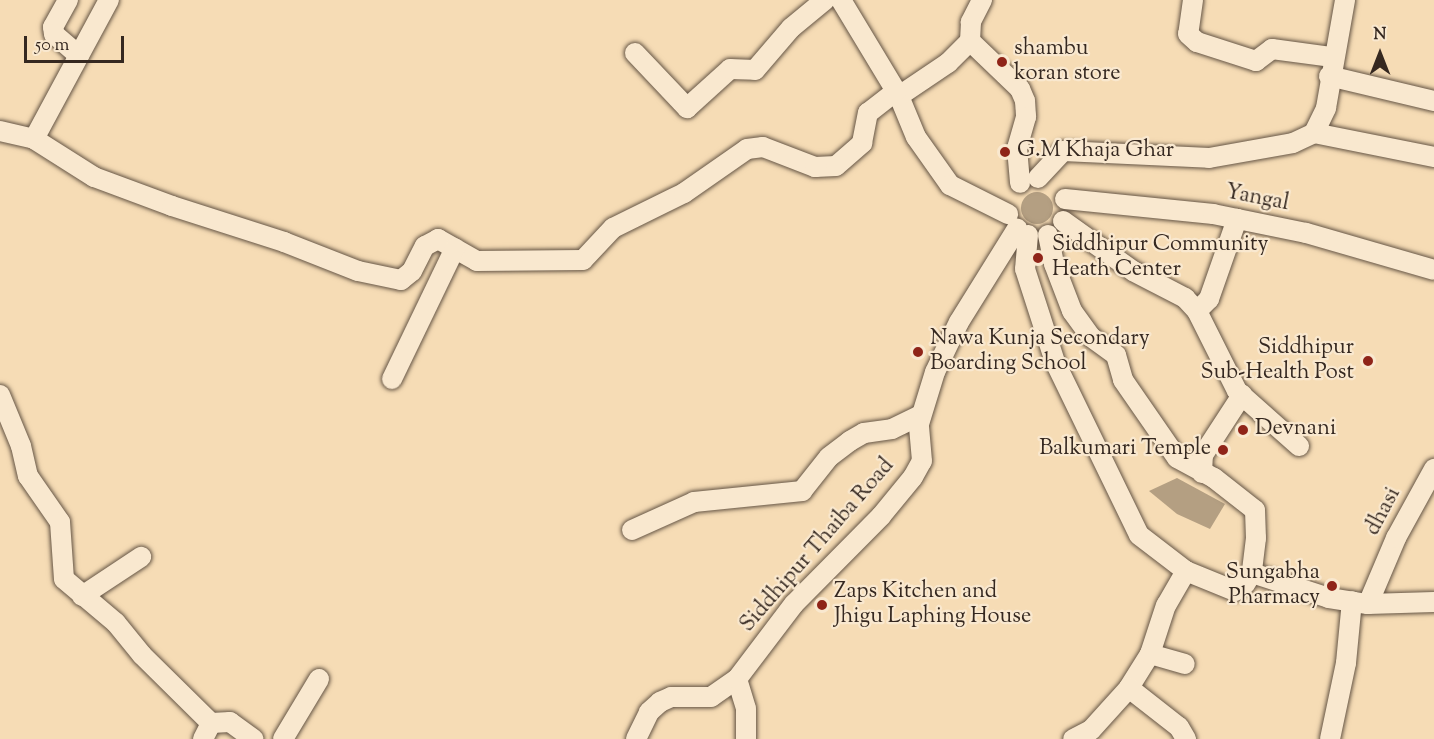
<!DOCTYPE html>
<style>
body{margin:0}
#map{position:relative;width:1434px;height:739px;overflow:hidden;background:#f6dcb5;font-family:"Sorts Mill Goudy",serif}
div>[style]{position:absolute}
.water>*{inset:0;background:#b49f82}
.round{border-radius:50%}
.roads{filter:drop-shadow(0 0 2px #655545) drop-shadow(0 0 2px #655545)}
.minor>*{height:20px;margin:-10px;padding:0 10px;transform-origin:10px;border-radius:10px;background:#f9e8cf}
.dots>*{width:16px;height:16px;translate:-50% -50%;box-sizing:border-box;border:3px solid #f9e8cf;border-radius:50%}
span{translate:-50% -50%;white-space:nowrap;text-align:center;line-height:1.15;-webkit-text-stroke:4.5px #f9e8cf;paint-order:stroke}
.poi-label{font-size:22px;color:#352820}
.left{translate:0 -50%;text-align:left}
.right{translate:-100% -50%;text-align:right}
.street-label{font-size:22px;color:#352820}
.north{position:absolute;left:1350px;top:24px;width:60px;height:60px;-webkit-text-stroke:4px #f9e8cf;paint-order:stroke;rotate:0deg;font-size:16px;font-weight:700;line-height:24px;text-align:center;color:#352820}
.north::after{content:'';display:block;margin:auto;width:21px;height:27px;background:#352820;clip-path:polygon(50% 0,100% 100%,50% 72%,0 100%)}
.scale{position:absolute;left:24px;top:36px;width:100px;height:27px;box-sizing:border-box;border:3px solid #352820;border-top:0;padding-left:8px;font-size:18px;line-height:21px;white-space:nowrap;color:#352820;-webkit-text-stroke:4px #f9e8cf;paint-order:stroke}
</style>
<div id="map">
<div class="water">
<div class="round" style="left:1021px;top:192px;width:32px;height:32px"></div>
<div style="clip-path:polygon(1177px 478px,1225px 504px,1210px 529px,1177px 514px,1149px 491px)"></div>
</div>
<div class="roads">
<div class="minor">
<div style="left:68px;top:0;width:31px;rotate:119deg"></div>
<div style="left:53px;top:27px;width:7px;rotate:82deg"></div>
<div style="left:54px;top:34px;width:33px;rotate:41deg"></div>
<div style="left:841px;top:0;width:112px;rotate:58.9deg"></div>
<div style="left:899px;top:96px;width:44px;rotate:67.5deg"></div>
<div style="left:916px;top:137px;width:59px;rotate:54.7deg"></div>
<div style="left:950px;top:185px;width:65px;rotate:26.6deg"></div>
<div style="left:982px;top:0;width:25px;rotate:117deg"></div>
<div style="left:971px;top:22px;width:19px;rotate:93deg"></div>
<div style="left:970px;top:41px;width:69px;rotate:43.8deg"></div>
<div style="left:1020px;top:89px;width:13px;rotate:67deg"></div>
<div style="left:1025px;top:101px;width:16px;rotate:86deg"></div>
<div style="left:1026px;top:117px;width:32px;rotate:106deg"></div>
<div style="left:1017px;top:148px;width:35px;rotate:85deg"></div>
<div style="left:1193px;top:0;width:34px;rotate:98deg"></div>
<div style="left:1188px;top:34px;width:12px;rotate:42deg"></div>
<div style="left:1197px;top:42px;width:62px;rotate:17.9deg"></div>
<div style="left:1256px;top:61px;width:20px;rotate:-37deg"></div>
<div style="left:1272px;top:49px;width:61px;rotate:7.6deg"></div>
<div style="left:635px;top:53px;width:76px;rotate:46.6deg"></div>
<div style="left:687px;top:108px;width:58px;rotate:-42.2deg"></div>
<div style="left:730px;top:69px;width:25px;rotate:2deg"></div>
<div style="left:755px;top:70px;width:55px;rotate:-49.4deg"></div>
<div style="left:791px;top:28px;width:44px;rotate:-39.5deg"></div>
<div style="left:1329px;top:76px;width:108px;rotate:13.4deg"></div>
<div style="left:899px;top:96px;width:59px;rotate:-34deg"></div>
<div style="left:948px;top:63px;width:31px;rotate:-45deg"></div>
<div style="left:0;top:131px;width:35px;rotate:13deg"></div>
<div style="left:34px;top:139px;width:71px;rotate:32.3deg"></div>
<div style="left:94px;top:177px;width:83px;rotate:20.4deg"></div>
<div style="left:172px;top:206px;width:118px;rotate:17.8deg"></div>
<div style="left:284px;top:242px;width:79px;rotate:21.4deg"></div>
<div style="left:358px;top:271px;width:44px;rotate:11.8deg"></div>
<div style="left:401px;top:280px;width:14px;rotate:-39deg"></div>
<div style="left:412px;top:271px;width:28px;rotate:-63deg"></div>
<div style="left:425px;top:246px;width:15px;rotate:-28deg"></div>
<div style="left:438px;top:239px;width:45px;rotate:29.4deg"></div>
<div style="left:477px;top:261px;width:106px;rotate:-0.5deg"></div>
<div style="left:583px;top:260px;width:44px;rotate:-46.8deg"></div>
<div style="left:613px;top:228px;width:79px;rotate:-26.2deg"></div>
<div style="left:684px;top:193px;width:77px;rotate:-34.9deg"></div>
<div style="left:747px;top:149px;width:16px;rotate:-7deg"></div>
<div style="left:763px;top:147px;width:56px;rotate:21deg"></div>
<div style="left:815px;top:167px;width:21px;rotate:-3deg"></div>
<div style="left:836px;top:166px;width:35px;rotate:-41deg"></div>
<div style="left:862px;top:143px;width:31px;rotate:-79deg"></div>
<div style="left:868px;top:113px;width:36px;rotate:-38deg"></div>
<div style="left:1314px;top:133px;width:28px;rotate:-64deg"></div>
<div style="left:1326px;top:108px;width:110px;rotate:-80deg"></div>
<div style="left:34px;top:139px;width:158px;rotate:-61.7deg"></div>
<div style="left:1038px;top:178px;width:37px;rotate:-47deg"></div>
<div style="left:1063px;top:151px;width:146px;rotate:2.7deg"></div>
<div style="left:1209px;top:158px;width:85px;rotate:-10.1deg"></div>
<div style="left:1293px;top:143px;width:23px;rotate:-25deg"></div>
<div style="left:1314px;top:133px;width:122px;rotate:11.3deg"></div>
<div style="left:1065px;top:199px;width:149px;rotate:5.8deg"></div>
<div style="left:1213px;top:214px;width:95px;rotate:11.5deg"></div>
<div style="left:1306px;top:233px;width:133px;rotate:16.1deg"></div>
<div style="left:1063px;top:221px;width:86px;rotate:35.5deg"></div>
<div style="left:1133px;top:271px;width:59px;rotate:27.4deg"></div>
<div style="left:1185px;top:298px;width:18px;rotate:47deg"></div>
<div style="left:1197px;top:311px;width:89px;rotate:63.4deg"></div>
<div style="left:1237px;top:391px;width:83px;rotate:41.6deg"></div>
<div style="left:1028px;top:235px;width:34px;rotate:95deg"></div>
<div style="left:1025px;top:269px;width:98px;rotate:72.1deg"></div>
<div style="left:1055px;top:362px;width:192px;rotate:64.1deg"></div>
<div style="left:1139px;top:535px;width:59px;rotate:37.5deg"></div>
<div style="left:1048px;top:235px;width:30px;rotate:78deg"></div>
<div style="left:1054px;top:264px;width:50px;rotate:69deg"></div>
<div style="left:1072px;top:311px;width:32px;rotate:54deg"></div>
<div style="left:1091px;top:337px;width:31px;rotate:36deg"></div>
<div style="left:1116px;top:355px;width:26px;rotate:74deg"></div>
<div style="left:1123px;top:380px;width:95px;rotate:55.3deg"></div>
<div style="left:1177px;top:458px;width:42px;rotate:28.4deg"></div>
<div style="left:1214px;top:478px;width:52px;rotate:38deg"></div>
<div style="left:1255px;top:510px;width:28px;rotate:88deg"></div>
<div style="left:1256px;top:538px;width:35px;rotate:97deg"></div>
<div style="left:1252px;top:573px;width:13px;rotate:122deg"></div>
<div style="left:1245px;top:584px;width:12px;rotate:145deg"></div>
<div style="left:1235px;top:591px;width:53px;rotate:-157.8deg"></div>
<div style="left:1186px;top:571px;width:39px;rotate:120deg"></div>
<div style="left:1166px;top:605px;width:52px;rotate:108.1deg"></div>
<div style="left:1150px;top:654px;width:40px;rotate:122deg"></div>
<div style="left:1129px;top:688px;width:57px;rotate:132.1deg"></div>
<div style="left:1091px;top:730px;width:20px;rotate:153deg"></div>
<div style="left:1197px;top:311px;width:17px;rotate:-45deg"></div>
<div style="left:1209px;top:299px;width:85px;rotate:-70.7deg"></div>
<div style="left:392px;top:379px;width:145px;rotate:-64.3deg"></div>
<div style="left:0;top:395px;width:55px;rotate:67.6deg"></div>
<div style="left:21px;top:446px;width:31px;rotate:77deg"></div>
<div style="left:28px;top:476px;width:56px;rotate:55.2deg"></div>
<div style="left:60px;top:522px;width:57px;rotate:86deg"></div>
<div style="left:64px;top:579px;width:68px;rotate:40.2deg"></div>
<div style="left:116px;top:623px;width:41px;rotate:50.9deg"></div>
<div style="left:142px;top:655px;width:97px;rotate:44.6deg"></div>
<div style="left:211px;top:723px;width:19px;rotate:-3deg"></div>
<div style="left:230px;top:722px;width:29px;rotate:36deg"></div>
<div style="left:1202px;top:473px;width:18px;rotate:-87deg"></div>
<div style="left:1203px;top:455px;width:72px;rotate:-57deg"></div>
<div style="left:632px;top:530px;width:68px;rotate:-24.3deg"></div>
<div style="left:694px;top:502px;width:109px;rotate:-5.8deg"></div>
<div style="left:802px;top:491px;width:43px;rotate:-51.5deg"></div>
<div style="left:829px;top:457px;width:26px;rotate:-37deg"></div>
<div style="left:850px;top:441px;width:16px;rotate:-30deg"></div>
<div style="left:864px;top:433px;width:28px;rotate:-8deg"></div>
<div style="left:892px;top:429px;width:32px;rotate:-26deg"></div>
<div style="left:1252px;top:573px;width:81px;rotate:18deg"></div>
<div style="left:1329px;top:598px;width:39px;rotate:9deg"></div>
<div style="left:1368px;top:604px;width:66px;rotate:-1.7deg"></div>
<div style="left:82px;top:596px;width:71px;rotate:-33.5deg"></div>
<div style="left:1368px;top:604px;width:72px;rotate:-67deg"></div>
<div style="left:1396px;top:538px;width:79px;rotate:-61.2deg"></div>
<div style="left:1150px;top:654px;width:36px;rotate:16deg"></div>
<div style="left:737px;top:679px;width:31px;rotate:73deg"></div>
<div style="left:746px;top:709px;width:30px;rotate:90deg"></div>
<div style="left:1129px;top:688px;width:63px;rotate:38deg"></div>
<div style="left:1179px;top:727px;width:14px;rotate:60deg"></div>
<div style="left:203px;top:739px;width:18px;rotate:-63deg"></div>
<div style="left:283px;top:739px;width:70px;rotate:-59deg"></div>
<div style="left:636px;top:739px;width:30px;rotate:-64deg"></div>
<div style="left:649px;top:712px;width:15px;rotate:-42deg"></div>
<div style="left:660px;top:702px;width:12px;rotate:-24deg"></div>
<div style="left:671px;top:697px;width:40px"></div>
<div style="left:711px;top:697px;width:32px;rotate:-35deg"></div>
<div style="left:737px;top:679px;width:94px;rotate:-52.8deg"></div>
<div style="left:794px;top:604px;width:124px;rotate:-45.3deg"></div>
<div style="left:881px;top:516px;width:50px;rotate:-50.6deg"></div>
<div style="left:913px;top:477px;width:18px;rotate:-61deg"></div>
<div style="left:922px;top:461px;width:37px;rotate:-95deg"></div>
<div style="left:919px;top:424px;width:54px;rotate:-72.9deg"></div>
<div style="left:935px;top:372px;width:55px;rotate:-64.4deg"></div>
<div style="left:959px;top:322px;width:110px;rotate:-58.1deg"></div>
<div style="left:1330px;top:739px;width:78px;rotate:-78.1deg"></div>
<div style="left:1346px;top:663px;width:62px;rotate:-84.5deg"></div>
</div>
</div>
<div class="dots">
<div style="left:1002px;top:62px;background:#8f2418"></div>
<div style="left:1005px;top:152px;background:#8f2418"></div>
<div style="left:1038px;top:258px;background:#8f2418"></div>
<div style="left:918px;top:352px;background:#8f2418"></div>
<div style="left:1368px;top:361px;background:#8f2418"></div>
<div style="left:1243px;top:430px;background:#8f2418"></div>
<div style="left:1223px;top:450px;background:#8f2418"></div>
<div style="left:1332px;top:586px;background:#8f2418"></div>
<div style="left:822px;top:605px;background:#8f2418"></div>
</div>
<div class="poi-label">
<span class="left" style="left:1014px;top:62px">shambu<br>koran store</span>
<span class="left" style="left:1017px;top:152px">G.M Khaja Ghar</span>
<span class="left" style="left:1052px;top:258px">Siddhipur Community<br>Heath Center</span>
<span class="left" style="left:930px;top:352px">Nawa Kunja Secondary<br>Boarding School</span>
<span class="right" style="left:1354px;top:361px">Siddhipur<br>Sub-Health Post</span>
<span class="left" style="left:1255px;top:430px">Devnani</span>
<span class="right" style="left:1211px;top:450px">Balkumari Temple</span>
<span class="right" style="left:1320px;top:586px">Sungabha<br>Pharmacy</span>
<span class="left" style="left:834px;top:605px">Zaps Kitchen and<br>Jhigu Laphing House</span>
</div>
<div class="street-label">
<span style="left:1257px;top:199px;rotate:11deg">Yangal</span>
<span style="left:1384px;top:512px;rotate:-62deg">dhasi</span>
<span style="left:818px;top:546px;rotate:-49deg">Siddhipur Thaiba Road</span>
</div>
<div class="north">N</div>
<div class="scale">50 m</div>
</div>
